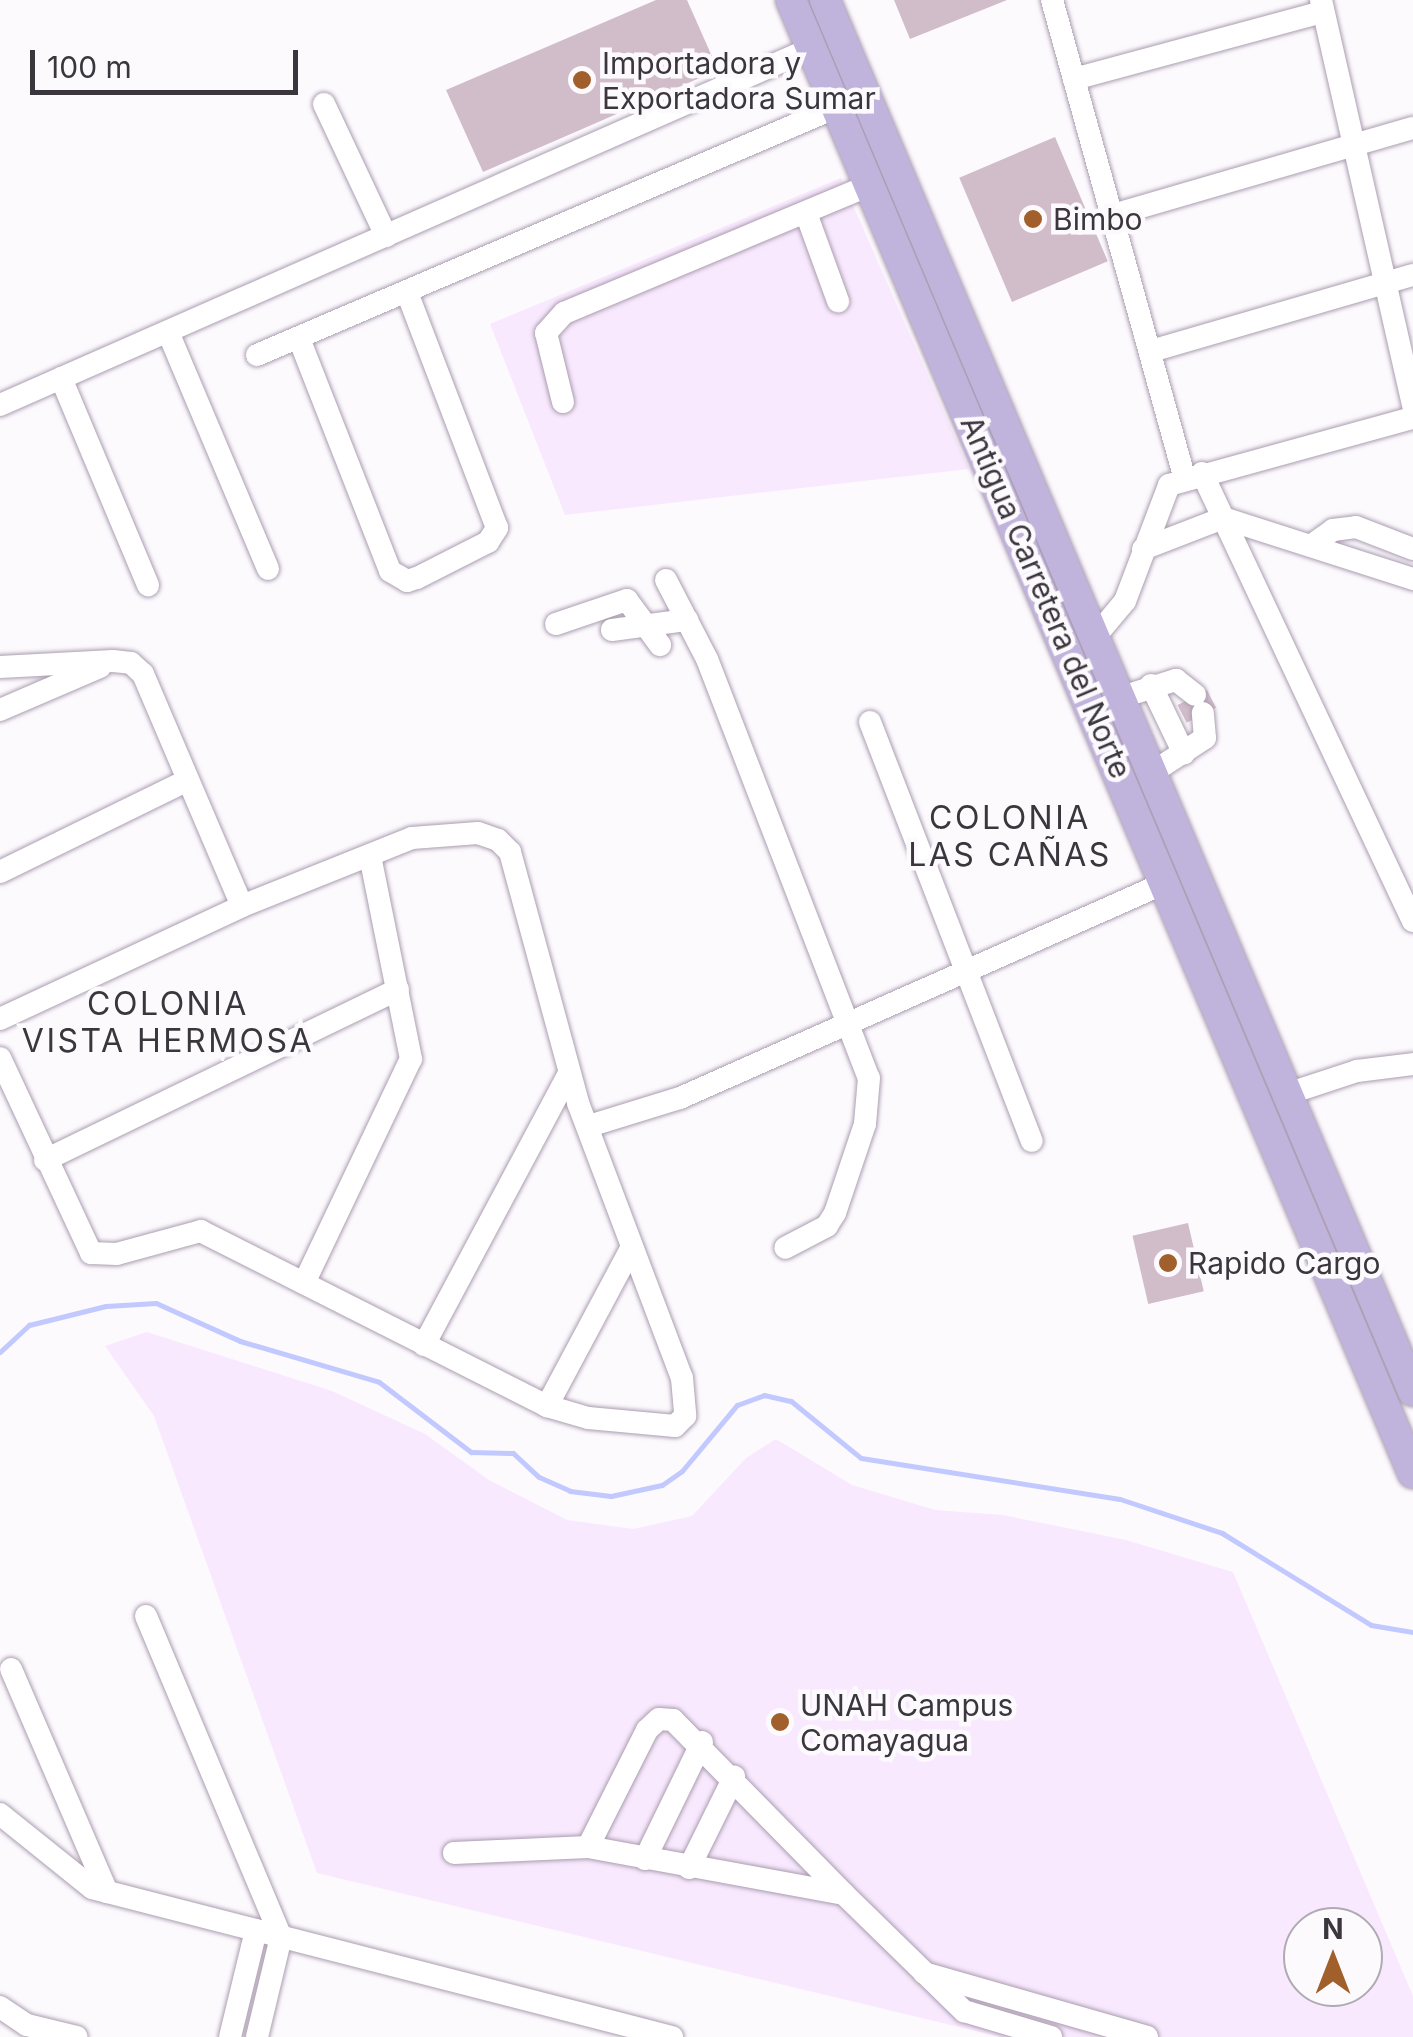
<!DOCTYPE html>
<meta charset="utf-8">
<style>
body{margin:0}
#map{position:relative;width:1413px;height:2037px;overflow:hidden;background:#fdfafe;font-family:Inter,sans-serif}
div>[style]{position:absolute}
.built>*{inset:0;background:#f9e9fe}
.stream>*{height:5px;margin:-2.5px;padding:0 2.5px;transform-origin:2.5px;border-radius:2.5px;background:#c1c9ff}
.building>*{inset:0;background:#d1bcca;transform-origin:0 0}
.roads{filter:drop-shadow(0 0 2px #ab9db0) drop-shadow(0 0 2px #ab9db0)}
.minor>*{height:22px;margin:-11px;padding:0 11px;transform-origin:11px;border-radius:11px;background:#fff}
.major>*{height:30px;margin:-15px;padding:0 15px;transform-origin:15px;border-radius:15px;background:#c0b3dc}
.dots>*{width:28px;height:28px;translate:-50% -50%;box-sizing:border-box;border:5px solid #fdfafe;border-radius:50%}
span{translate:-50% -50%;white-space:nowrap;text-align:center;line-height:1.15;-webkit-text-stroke:9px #fdfafe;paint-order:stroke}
.poi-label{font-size:30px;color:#3b353d}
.left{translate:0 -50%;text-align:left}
.street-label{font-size:30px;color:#3b353d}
.neighbourhood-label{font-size:32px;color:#3b353d;letter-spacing:2.5px}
.north{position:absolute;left:1283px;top:1907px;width:100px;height:100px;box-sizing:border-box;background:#fdfafe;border:2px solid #afabb1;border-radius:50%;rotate:0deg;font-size:28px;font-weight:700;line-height:40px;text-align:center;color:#3b353d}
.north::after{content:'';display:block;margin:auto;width:35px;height:45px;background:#a15f2c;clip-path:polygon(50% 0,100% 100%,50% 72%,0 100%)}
.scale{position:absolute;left:30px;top:50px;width:268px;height:45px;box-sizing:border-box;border:5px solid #3b353d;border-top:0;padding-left:12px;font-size:30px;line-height:35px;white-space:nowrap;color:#3b353d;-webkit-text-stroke:8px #fdfafe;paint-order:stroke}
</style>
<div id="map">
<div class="built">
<div style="clip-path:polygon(841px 178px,969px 469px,565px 515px,490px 324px)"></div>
<div style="clip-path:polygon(evenodd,147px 1332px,332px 1391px,425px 1434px,489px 1480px,567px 1520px,633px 1529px,692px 1516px,746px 1458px,776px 1439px,852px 1485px,935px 1510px,1003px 1515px,1126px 1540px,1233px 1572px,1413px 1996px,1413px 2037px,1001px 2037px,317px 1873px,154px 1416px,105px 1346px,147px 1332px,1303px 1927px,1363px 1927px,1363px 1987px,1303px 1987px,1303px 1927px)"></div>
</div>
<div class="stream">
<div style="left:0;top:1352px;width:40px;rotate:-43deg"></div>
<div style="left:29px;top:1325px;width:79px;rotate:-13.9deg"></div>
<div style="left:106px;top:1306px;width:50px;rotate:-3.4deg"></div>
<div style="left:156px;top:1303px;width:92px;rotate:24.3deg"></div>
<div style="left:240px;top:1341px;width:145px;rotate:16.4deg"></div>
<div style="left:379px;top:1382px;width:116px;rotate:37.3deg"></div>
<div style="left:471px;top:1452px;width:42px;rotate:1.4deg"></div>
<div style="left:513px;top:1453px;width:35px;rotate:43deg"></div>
<div style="left:539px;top:1477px;width:34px;rotate:24deg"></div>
<div style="left:570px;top:1491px;width:41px;rotate:7deg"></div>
<div style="left:611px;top:1496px;width:52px;rotate:-12.2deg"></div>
<div style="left:662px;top:1485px;width:24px;rotate:-35deg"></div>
<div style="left:682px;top:1471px;width:86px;rotate:-50.2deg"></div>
<div style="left:737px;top:1405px;width:29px;rotate:-20deg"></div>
<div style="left:764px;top:1395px;width:28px;rotate:13deg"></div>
<div style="left:791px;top:1401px;width:90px;rotate:39.2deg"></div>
<div style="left:861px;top:1458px;width:262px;rotate:9deg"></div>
<div style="left:1120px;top:1499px;width:108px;rotate:18.4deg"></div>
<div style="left:1222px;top:1533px;width:175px;rotate:31.7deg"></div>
<div style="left:1371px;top:1625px;width:43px;rotate:9.5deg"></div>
</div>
<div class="building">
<div style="clip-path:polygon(656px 0,687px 0,718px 70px,483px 172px,446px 90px)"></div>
<div style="clip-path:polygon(894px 0,1007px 0,910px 39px)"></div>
<div style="left:1055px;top:137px;width:135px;height:104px;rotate:67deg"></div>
<div style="left:1207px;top:690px;width:20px;height:33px;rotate:63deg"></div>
<div style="left:1188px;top:1223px;width:70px;height:57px;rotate:77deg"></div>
</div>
<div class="roads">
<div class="minor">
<div style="left:1052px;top:0;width:495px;rotate:74.5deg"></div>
<div style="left:1321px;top:0;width:416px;rotate:77.2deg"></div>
<div style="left:1074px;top:79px;width:258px;rotate:-15.1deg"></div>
<div style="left:324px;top:104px;width:146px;rotate:64.8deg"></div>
<div style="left:806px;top:213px;width:94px;rotate:70deg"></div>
<div style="left:1113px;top:215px;width:312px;rotate:-16.2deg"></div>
<div style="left:168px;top:332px;width:257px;rotate:67.1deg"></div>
<div style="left:300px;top:341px;width:247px;rotate:68.6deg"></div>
<div style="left:390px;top:571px;width:20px;rotate:30deg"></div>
<div style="left:407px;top:581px;width:10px;rotate:-17deg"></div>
<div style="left:417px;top:578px;width:80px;rotate:-26.9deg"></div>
<div style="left:488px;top:542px;width:17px;rotate:-57deg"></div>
<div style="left:497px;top:528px;width:249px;rotate:-110.9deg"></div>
<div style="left:1151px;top:351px;width:273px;rotate:-16.2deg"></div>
<div style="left:257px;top:355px;width:631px;rotate:-23.15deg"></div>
<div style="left:61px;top:378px;width:225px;rotate:67.2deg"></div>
<div style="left:563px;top:402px;width:71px;rotate:-103.8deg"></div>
<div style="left:546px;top:333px;width:27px;rotate:-48deg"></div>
<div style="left:564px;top:313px;width:332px;rotate:-22.7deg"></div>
<div style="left:0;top:405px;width:887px;rotate:-23.73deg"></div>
<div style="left:1202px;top:473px;width:495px;rotate:64.8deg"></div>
<div style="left:1315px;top:543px;width:22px;rotate:-36deg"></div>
<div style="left:1333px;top:530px;width:23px;rotate:-7deg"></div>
<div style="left:1356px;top:527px;width:61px;rotate:21.1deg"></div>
<div style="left:1143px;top:549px;width:86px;rotate:-21.2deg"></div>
<div style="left:1223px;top:518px;width:200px;rotate:17.8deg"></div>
<div style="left:666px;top:580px;width:89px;rotate:62.6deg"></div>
<div style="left:707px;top:659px;width:449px;rotate:68.9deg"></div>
<div style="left:869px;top:1078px;width:46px;rotate:95deg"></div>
<div style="left:865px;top:1124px;width:94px;rotate:108.6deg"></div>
<div style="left:835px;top:1213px;width:15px;rotate:122deg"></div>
<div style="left:827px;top:1226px;width:47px;rotate:152.4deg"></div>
<div style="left:556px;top:624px;width:75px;rotate:-18.7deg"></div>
<div style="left:627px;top:600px;width:56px;rotate:53.7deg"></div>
<div style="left:612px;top:630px;width:76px;rotate:-7.6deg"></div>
<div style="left:1094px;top:638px;width:48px;rotate:-50deg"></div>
<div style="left:1125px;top:601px;width:124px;rotate:-69.2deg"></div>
<div style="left:1169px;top:485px;width:253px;rotate:-15.4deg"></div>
<div style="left:0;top:667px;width:113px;rotate:-3deg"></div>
<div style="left:113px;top:661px;width:18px;rotate:6deg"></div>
<div style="left:131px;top:663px;width:16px;rotate:43deg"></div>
<div style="left:143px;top:674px;width:252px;rotate:66.9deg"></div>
<div style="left:1151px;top:685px;width:76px;rotate:64.4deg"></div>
<div style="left:1122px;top:697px;width:57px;rotate:-17.5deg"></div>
<div style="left:1176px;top:680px;width:24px;rotate:38deg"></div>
<div style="left:0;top:710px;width:109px;rotate:-23.3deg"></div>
<div style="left:870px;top:722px;width:449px;rotate:68.9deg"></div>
<div style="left:1153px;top:772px;width:62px;rotate:-33.2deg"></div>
<div style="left:1205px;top:738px;width:25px;rotate:-95deg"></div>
<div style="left:0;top:872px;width:209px;rotate:-26.1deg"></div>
<div style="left:0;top:1019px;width:267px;rotate:-25deg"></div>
<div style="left:242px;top:906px;width:183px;rotate:-21.8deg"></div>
<div style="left:412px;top:838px;width:66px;rotate:-4.3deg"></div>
<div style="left:478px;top:833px;width:21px;rotate:19deg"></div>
<div style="left:498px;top:840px;width:17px;rotate:45deg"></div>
<div style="left:510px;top:852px;width:260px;rotate:74.8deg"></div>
<div style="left:578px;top:1103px;width:294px;rotate:69.3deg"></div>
<div style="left:682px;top:1378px;width:38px;rotate:85deg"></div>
<div style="left:685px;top:1416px;width:14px;rotate:135deg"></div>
<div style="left:675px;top:1426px;width:87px;rotate:-174.7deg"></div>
<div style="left:588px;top:1418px;width:43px;rotate:-163.7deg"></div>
<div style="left:547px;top:1406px;width:388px;rotate:-153.2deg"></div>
<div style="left:201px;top:1231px;width:87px;rotate:164.7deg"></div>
<div style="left:117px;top:1254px;width:26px;rotate:-178deg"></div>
<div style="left:91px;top:1253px;width:215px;rotate:-115deg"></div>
<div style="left:1287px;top:1094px;width:74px;rotate:-18.2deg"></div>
<div style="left:1357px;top:1071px;width:56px;rotate:-7.1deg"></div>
<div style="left:589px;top:1126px;width:95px;rotate:-17.1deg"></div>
<div style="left:680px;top:1098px;width:533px;rotate:-23.92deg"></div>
<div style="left:45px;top:1160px;width:392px;rotate:-25.8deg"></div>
<div style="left:304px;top:1283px;width:248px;rotate:-64.5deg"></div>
<div style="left:411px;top:1059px;width:208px;rotate:-101.4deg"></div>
<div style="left:424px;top:1345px;width:307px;rotate:-61.9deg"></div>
<div style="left:547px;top:1406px;width:178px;rotate:-61.9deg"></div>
<div style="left:146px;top:1616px;width:348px;rotate:67.2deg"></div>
<div style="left:281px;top:1937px;width:103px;rotate:103.5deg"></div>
<div style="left:11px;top:1669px;width:243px;rotate:66.7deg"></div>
<div style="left:0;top:1814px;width:118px;rotate:38.8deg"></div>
<div style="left:92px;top:1888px;width:599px;rotate:14.41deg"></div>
<div style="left:588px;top:1847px;width:131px;rotate:-63.2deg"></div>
<div style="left:647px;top:1730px;width:16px;rotate:-43deg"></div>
<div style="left:659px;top:1719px;width:14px;rotate:4deg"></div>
<div style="left:673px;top:1720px;width:244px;rotate:45.5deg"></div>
<div style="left:454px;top:1853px;width:134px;rotate:-2.6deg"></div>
<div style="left:588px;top:1847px;width:260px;rotate:10.4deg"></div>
<div style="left:844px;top:1894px;width:168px;rotate:44.3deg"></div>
<div style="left:964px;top:2011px;width:91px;rotate:16.6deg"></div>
<div style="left:645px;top:1859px;width:130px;rotate:-64deg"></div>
<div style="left:689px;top:1868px;width:102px;rotate:-63.7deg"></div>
<div style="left:924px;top:1973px;width:232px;rotate:16deg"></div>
<div style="left:0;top:2007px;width:32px;rotate:34deg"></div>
<div style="left:27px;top:2025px;width:51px;rotate:13.5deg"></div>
<div style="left:230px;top:2037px;width:110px;rotate:-76.3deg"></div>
</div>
<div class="major">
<div style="left:791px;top:0;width:1599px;rotate:67.11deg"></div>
<div style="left:825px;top:0;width:1510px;rotate:67.09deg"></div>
</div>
</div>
<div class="dots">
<div style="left:582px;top:80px;background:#a15f2c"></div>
<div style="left:1033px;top:219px;background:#a15f2c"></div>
<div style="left:1168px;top:1263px;background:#a15f2c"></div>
<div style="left:780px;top:1722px;background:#a15f2c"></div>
</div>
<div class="poi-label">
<span class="left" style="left:602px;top:80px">Importadora y<br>Exportadora Sumar</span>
<span class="left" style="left:1053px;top:219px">Bimbo</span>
<span class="left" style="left:1188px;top:1263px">Rapido Cargo</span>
<span class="left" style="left:800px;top:1722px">UNAH Campus<br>Comayagua</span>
</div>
<div class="street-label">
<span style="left:1046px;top:597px;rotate:67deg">Antigua Carretera del Norte</span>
</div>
<div class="neighbourhood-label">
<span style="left:1010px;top:837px">COLONIA<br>LAS CAÑAS</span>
<span style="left:168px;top:1023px">COLONIA<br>VISTA HERMOSA</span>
</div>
<div class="north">N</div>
<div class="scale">100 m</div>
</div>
